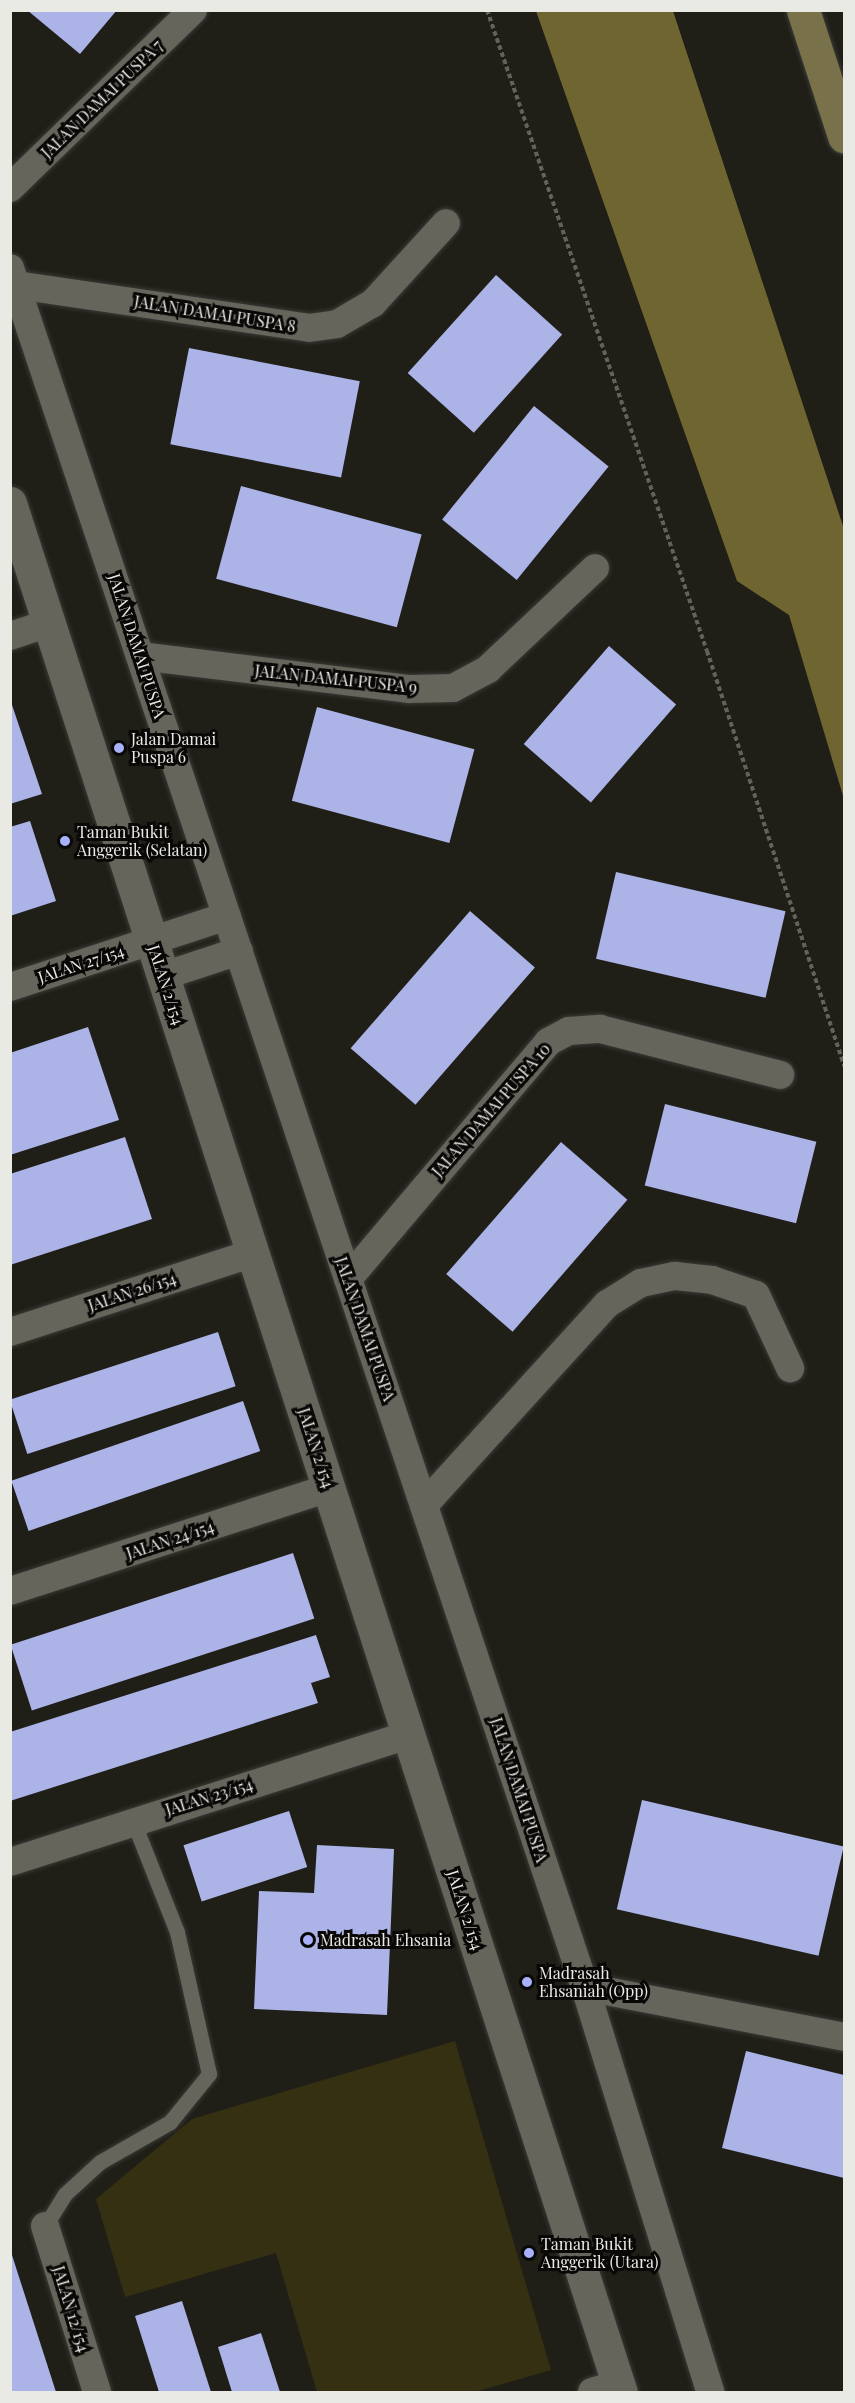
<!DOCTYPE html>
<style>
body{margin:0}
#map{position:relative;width:855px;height:2403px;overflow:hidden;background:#1f1e17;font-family:"Playfair Display",serif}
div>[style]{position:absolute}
.green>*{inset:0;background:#353012}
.water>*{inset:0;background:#6f6530}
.building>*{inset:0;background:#abb3e7;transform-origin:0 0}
.path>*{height:4px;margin-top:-2px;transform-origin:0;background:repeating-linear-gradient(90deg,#62615b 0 4.5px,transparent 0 7.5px)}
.roads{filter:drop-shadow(0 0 2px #3a3a36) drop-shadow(0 0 2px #3a3a36)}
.service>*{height:15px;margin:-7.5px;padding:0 7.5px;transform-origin:7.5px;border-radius:7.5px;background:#66655c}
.minor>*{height:28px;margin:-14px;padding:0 14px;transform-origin:14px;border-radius:14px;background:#66655c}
.tertiary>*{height:33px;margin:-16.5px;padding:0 16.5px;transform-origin:16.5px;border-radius:16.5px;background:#66655c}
.secondary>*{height:33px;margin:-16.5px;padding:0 16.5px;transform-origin:16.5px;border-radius:16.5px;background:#78714a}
.dots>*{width:16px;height:16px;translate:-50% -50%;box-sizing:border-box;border:3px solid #090806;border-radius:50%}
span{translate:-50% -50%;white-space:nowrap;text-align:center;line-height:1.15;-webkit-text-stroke:6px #090806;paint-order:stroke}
.street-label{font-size:16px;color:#eaeae5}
.poi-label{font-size:16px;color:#eaeae5}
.left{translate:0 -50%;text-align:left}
.frame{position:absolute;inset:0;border:12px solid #eaeae5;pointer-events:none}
</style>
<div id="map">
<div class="green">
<div style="clip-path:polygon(455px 2041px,551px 2370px,475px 2392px,317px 2392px,276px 2253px,125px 2297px,96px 2199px,192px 2119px)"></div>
</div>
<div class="water">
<div style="clip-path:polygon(536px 11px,673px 11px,844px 529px,844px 799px,789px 615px,737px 581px)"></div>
</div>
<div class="building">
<div style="clip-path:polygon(27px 10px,117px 10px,80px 54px)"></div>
<div style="left:496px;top:275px;width:89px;height:132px;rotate:42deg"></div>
<div style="left:189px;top:348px;width:174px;height:98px;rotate:11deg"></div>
<div style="left:534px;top:406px;width:96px;height:146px;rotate:39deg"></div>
<div style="left:241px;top:486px;width:187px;height:96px;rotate:15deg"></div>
<div style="left:609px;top:646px;width:89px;height:130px;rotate:41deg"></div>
<div style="clip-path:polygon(10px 699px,42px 794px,10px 804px)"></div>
<div style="left:317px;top:707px;width:163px;height:97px;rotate:15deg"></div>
<div style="clip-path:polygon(30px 821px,56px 901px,10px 916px,10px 827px)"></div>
<div style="left:616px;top:872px;width:174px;height:89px;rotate:13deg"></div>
<div style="left:470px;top:911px;width:86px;height:182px;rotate:41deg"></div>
<div style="clip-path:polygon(88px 1027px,119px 1120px,10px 1155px,10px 1053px)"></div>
<div style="left:665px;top:1104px;width:156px;height:84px;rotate:14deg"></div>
<div style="clip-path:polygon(125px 1137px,152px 1219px,10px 1265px,10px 1174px)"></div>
<div style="left:561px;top:1142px;width:88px;height:175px;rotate:41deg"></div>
<div style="left:218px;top:1332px;width:57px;height:219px;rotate:72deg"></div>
<div style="left:243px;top:1401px;width:53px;height:245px;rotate:71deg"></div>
<div style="left:293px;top:1553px;width:69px;height:297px;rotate:72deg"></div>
<div style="clip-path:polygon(316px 1635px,330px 1677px,311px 1683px,318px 1703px,10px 1801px,10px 1732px)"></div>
<div style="left:642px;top:1800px;width:207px;height:112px;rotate:13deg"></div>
<div style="left:289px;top:1811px;width:59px;height:111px;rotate:72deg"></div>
<div style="clip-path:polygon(317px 1845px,394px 1849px,387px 2015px,254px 2009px,259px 1891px,314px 1893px)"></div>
<div style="clip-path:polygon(746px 2051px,844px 2075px,844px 2178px,722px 2148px)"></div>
<div style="clip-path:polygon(10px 2252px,11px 2252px,56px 2392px,10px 2392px)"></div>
<div style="clip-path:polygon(182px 2301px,211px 2392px,159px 2392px,135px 2316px)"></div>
<div style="clip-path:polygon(261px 2333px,280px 2392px,232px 2392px,218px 2347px)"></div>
</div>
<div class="path">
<div style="left:487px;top:10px;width:678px;rotate:71.06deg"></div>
<div style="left:707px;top:651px;width:437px;rotate:71.7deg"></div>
</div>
<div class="roads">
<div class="service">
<div style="left:45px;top:2226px;width:38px;rotate:-58deg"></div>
<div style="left:65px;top:2194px;width:47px;rotate:-42.4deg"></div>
<div style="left:100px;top:2162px;width:81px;rotate:-29.7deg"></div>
<div style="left:170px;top:2122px;width:62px;rotate:-50.9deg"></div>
<div style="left:209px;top:2074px;width:146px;rotate:-102.7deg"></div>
<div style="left:177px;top:1932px;width:119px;rotate:-111.6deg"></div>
</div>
<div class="minor">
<div style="left:10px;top:188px;width:255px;rotate:-44.2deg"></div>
<div style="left:10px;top:268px;width:1813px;rotate:71.51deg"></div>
<div style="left:585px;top:1987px;width:424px;rotate:72.8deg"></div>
<div style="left:16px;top:285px;width:296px;rotate:8.3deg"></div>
<div style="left:309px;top:328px;width:28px;rotate:-8deg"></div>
<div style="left:337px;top:324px;width:42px;rotate:-30.3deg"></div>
<div style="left:373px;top:303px;width:108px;rotate:-47.6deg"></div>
<div style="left:10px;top:636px;width:41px;rotate:-18.4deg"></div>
<div style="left:140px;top:656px;width:272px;rotate:7deg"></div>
<div style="left:410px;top:689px;width:43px;rotate:-1.3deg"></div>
<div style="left:453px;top:688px;width:40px;rotate:-28deg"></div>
<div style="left:488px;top:669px;width:147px;rotate:-43.3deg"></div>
<div style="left:163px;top:976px;width:80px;rotate:-18.2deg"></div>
<div style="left:10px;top:987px;width:228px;rotate:-18.1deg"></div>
<div style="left:348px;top:1279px;width:310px;rotate:-49.8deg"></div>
<div style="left:548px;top:1042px;width:24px;rotate:-28deg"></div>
<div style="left:569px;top:1031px;width:31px;rotate:-4deg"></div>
<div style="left:600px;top:1029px;width:186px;rotate:14.3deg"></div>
<div style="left:10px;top:1332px;width:256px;rotate:-18deg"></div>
<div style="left:424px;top:1505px;width:272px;rotate:-47.7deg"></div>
<div style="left:607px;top:1304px;width:40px;rotate:-32deg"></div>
<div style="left:641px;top:1283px;width:35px;rotate:-12deg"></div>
<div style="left:675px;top:1276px;width:37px;rotate:6deg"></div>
<div style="left:712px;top:1280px;width:46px;rotate:18.8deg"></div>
<div style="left:756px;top:1295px;width:81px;rotate:65deg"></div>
<div style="left:10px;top:1591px;width:335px;rotate:-17.9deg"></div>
<div style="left:10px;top:1862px;width:419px;rotate:-17.7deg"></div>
<div style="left:585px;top:1987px;width:264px;rotate:10.9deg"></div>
<div style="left:45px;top:2226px;width:174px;rotate:72.6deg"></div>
<div style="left:592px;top:2392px;width:27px;rotate:-17deg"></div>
</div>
<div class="tertiary">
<div style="left:10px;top:503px;width:1985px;rotate:72.08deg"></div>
</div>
<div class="secondary">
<div style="left:803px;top:10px;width:133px;rotate:72deg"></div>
</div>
</div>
<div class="dots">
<div style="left:119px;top:748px;background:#a7b1fc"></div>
<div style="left:65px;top:841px;background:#a7b1fc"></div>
<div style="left:308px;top:1940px;background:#a7b1fc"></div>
<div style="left:527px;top:1982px;background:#a7b1fc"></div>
<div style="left:529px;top:2253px;background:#a7b1fc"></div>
</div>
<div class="street-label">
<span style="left:102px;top:99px;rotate:-44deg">JALAN DAMAI PUSPA 7</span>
<span style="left:215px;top:314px;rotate:9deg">JALAN DAMAI PUSPA 8</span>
<span style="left:137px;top:646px;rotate:72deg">JALAN DAMAI PUSPA</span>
<span style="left:336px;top:679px;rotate:6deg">JALAN DAMAI PUSPA 9</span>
<span style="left:81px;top:964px;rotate:-18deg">JALAN 27/154</span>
<span style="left:166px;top:985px;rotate:72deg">JALAN 2/154</span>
<span style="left:491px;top:1110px;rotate:-49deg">JALAN DAMAI PUSPA 10</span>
<span style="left:132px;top:1292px;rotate:-18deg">JALAN 26/154</span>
<span style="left:365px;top:1329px;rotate:71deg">JALAN DAMAI PUSPA</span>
<span style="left:316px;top:1448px;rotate:72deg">JALAN 2/154</span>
<span style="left:170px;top:1540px;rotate:-18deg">JALAN 24/154</span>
<span style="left:519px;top:1790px;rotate:72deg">JALAN DAMAI PUSPA</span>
<span style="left:209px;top:1797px;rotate:-17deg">JALAN 23/154</span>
<span style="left:465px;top:1910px;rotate:72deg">JALAN 2/154</span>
<span style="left:71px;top:2309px;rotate:73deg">JALAN 12/154</span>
</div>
<div class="poi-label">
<span class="left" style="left:131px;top:748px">Jalan Damai<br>Puspa 6</span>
<span class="left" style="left:77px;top:841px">Taman Bukit<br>Anggerik (Selatan)</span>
<span class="left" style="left:320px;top:1940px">Madrasah Ehsania</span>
<span class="left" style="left:539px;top:1982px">Madrasah<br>Ehsaniah (Opp)</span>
<span class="left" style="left:541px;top:2253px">Taman Bukit<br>Anggerik (Utara)</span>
</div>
<div class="frame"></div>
</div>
